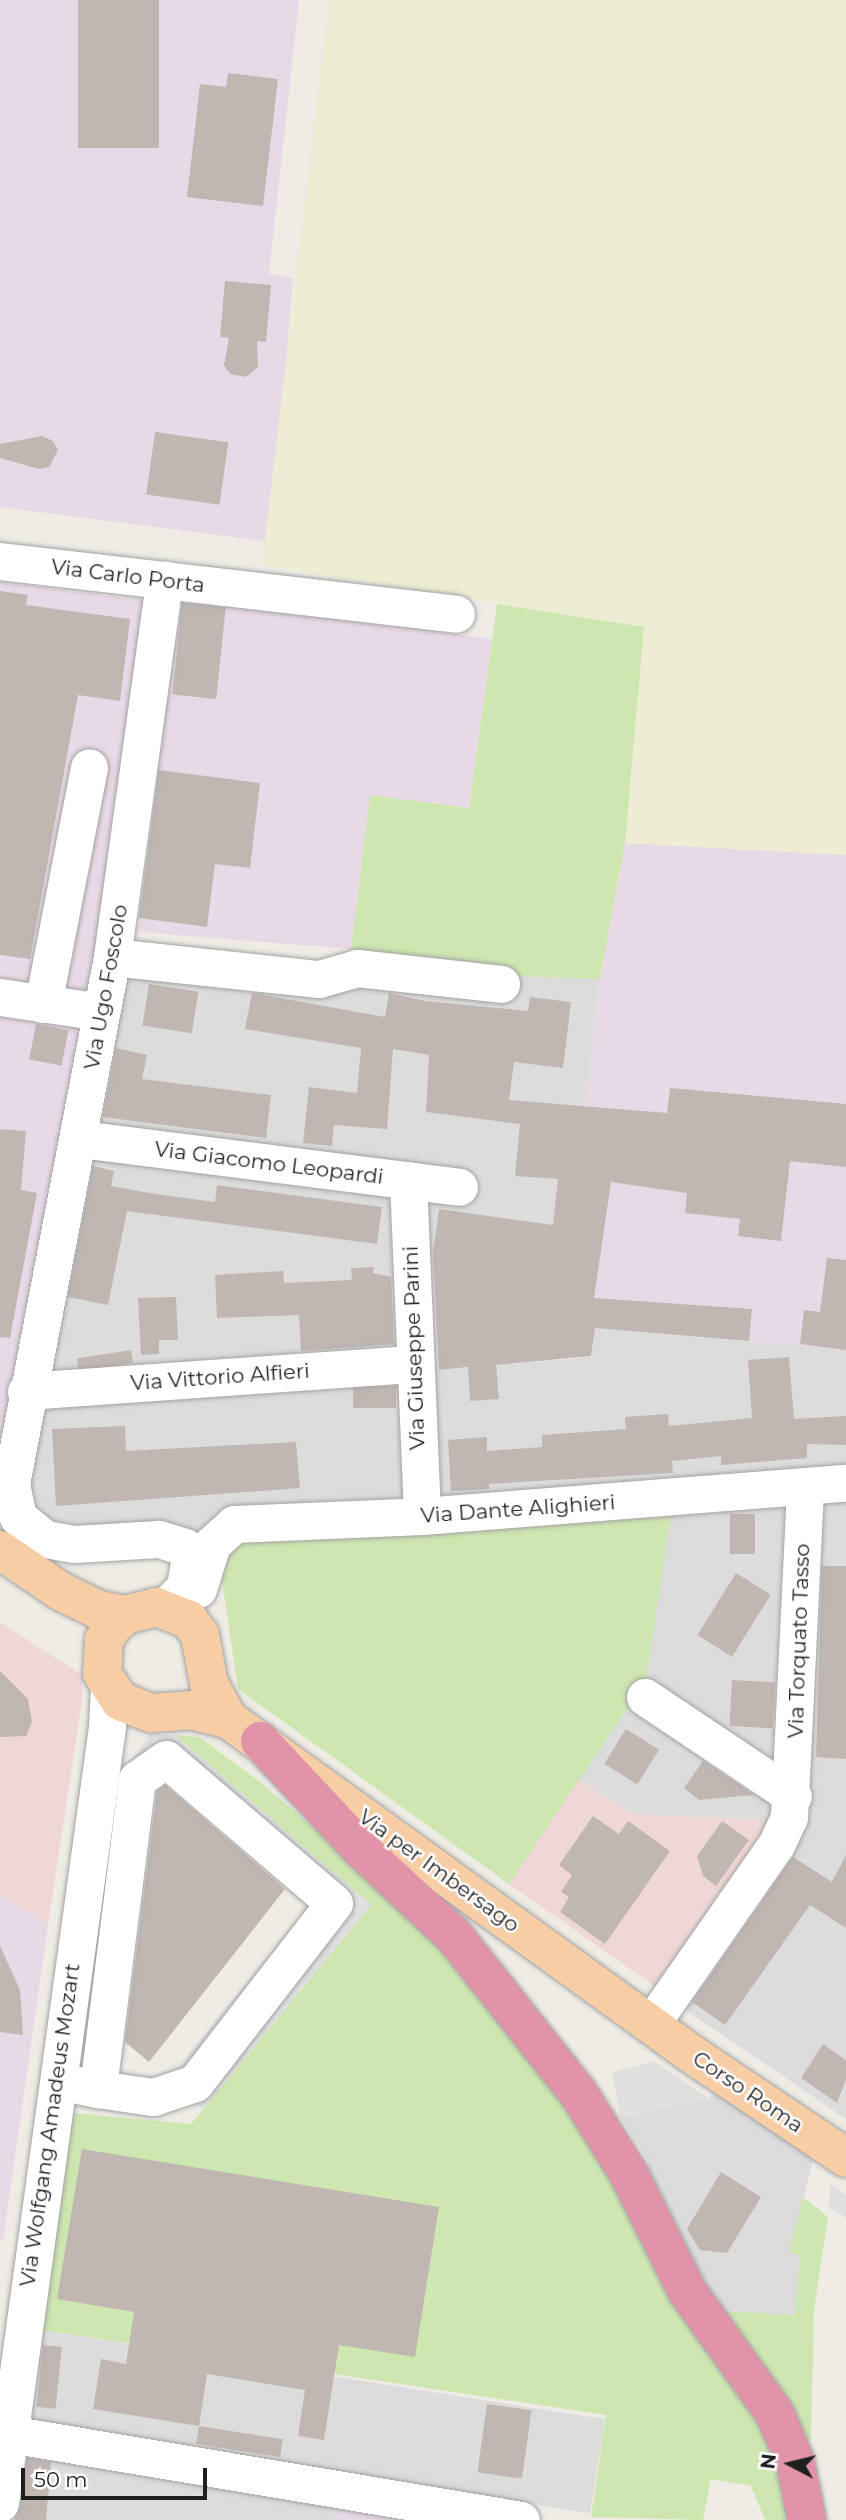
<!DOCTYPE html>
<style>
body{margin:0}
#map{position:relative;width:846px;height:2520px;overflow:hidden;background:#efece6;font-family:Montserrat,sans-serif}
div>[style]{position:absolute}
.residential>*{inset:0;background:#dddcdc;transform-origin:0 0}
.commercial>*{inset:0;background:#efd7d8}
.industrial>*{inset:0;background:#e8d9e6}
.farmland>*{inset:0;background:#ededd3}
.grass>*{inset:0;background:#cee6b0}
.parking>*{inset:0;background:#dfdfdf}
.building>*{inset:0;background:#c0b7b3;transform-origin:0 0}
.roads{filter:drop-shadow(0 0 2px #a3a3a3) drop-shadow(0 0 2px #a3a3a3)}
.minor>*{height:37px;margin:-18.5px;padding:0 18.5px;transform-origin:18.5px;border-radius:18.5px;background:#fff}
.major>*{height:38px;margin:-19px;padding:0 19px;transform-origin:19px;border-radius:19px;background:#f6cda5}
.highway>*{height:38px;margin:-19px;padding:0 19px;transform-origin:19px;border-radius:19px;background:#e194a8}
span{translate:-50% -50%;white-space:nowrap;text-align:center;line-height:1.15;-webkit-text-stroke:5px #fff;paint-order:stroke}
.street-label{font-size:21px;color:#1f1f1f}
.north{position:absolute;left:755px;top:2429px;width:70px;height:70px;-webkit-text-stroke:5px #fff;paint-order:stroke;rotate:277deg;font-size:19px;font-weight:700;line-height:28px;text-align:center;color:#1f1f1f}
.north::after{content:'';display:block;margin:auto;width:24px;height:32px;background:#1f1f1f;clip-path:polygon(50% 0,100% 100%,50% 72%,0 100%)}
.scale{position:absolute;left:21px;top:2468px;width:186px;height:32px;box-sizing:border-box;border:4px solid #1f1f1f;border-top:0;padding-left:9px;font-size:21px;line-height:24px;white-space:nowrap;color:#1f1f1f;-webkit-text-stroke:5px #fff;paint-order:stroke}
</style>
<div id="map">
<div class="residential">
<div style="clip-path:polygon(124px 961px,600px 979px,577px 1205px,546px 1285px,421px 1274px,439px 1370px,591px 1357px,595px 1328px,846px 1350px,846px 2119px,672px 2001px,765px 1820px,631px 1814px,578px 1779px,646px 1681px,671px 1507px,13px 1550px,0 1538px)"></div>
<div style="clip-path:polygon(718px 2091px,814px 2156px,790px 2252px,800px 2255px,795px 2315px,719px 2311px,643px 2170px,649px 2163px,620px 2116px,708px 2098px)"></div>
<div style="left:41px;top:2330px;width:571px;height:95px;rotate:9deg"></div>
<div style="clip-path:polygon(24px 2453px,336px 2508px,334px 2520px,14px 2520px)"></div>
</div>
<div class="commercial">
<div style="clip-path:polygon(0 1622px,82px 1675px,82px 1700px,48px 1925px,0 1894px)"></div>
<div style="clip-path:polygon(578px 1779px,631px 1814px,765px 1820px,777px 1827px,663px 1992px,509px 1884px)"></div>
</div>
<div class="industrial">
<div style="clip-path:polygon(0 0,299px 0,269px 274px,293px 278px,272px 542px,0 507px)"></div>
<div style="clip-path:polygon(0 582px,143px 600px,103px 917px,0 1456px)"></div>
<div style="clip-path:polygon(177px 597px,492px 639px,469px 809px,370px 795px,351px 949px,139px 932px)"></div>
<div style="clip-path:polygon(625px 843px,846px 855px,846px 1350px,595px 1328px,591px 1356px,424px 1371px,421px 1274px,567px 1287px,600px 979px)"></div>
<div style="clip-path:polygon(0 1894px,48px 1925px,3px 2240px,0 2239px)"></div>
<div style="clip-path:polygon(336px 2508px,412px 2520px,334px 2520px)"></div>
</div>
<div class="farmland">
<div style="clip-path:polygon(329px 0,846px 0,846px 855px,625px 843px,644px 627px,262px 565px)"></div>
</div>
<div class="grass">
<div style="clip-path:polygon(497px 604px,644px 627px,625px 843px,600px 979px,517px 976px,351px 949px,370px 795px,469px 808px)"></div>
<div style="clip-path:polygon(672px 1507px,646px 1681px,509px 1884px,238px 1689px,222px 1580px,226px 1552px,237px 1535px)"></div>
<div style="clip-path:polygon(175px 1735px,199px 1737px,259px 1781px,382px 1887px,444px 1951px,574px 2109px,773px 2444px,794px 2520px,765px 2520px,751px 2486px,711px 2479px,703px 2520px,591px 2517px,606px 2415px,41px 2330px,73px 2113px,191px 2124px,371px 1905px)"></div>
<div style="clip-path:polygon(803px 2197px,828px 2217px,814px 2310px,811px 2439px,806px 2443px,719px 2311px,795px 2315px,800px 2255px,789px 2253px)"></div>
</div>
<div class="parking">
<div style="clip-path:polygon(150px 1734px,175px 1735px,371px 1905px,203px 2109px,169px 2079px,325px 1885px,164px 1747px,132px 1776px,100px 2041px,83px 2038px,115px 1786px)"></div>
<div style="clip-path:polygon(654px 2061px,708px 2098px,620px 2115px,612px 2073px)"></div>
<div style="clip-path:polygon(831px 2184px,846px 2195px,846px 2218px,828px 2206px)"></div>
</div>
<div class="building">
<div style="left:78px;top:0;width:81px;height:148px"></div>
<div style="clip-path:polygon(228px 73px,278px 79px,263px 206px,187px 197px,200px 84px,226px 87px)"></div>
<div style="clip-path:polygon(225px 281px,271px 285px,266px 342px,257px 341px,258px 367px,246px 377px,230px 374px,224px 365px,229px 338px,220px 337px)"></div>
<div style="left:155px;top:432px;width:74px;height:63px;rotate:8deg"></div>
<div style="clip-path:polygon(42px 436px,53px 441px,58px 450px,49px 467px,39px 469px,0 458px,0 444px)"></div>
<div style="clip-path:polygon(0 591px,28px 595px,26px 605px,130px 619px,120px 701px,78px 695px,30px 959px,0 955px)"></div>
<div style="left:182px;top:603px;width:44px;height:92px;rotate:6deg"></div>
<div style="clip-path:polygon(159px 770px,260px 783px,250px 868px,215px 864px,207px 927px,139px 918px)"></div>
<div style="left:149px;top:984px;width:50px;height:42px;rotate:9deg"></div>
<div style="clip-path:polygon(252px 993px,385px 1017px,389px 993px,425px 1001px,528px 1011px,530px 997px,571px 1002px,563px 1068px,514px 1062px,509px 1100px,667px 1113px,670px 1088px,846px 1104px,846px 1167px,790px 1161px,781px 1241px,738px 1236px,740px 1219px,685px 1213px,687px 1193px,611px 1182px,594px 1298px,752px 1309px,749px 1341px,595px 1328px,591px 1356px,496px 1365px,499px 1399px,470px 1401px,468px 1367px,439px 1370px,433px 1253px,439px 1209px,553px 1225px,558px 1179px,515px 1176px,520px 1124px,426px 1112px,429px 1055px,393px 1049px,387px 1129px,334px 1125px,332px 1146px,303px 1143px,309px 1087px,357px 1093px,361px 1048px,245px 1029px)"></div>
<div style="left:36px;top:1024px;width:33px;height:36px;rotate:11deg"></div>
<div style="clip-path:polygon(116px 1048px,147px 1055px,142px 1079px,271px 1095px,266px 1138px,103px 1117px)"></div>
<div style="clip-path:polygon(0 1129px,26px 1131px,21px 1190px,37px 1193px,10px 1338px,0 1337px)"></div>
<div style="clip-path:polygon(93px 1166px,114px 1171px,111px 1186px,155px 1194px,215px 1202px,217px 1185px,382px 1207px,377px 1244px,127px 1211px,108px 1305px,68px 1297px)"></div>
<div style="clip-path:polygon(827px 1258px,846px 1260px,846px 1350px,800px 1344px,804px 1310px,820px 1312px)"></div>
<div style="clip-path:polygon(374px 1267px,373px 1273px,391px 1277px,394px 1344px,301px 1351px,299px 1315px,217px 1318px,215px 1275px,283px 1271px,284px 1283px,352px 1280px,351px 1268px)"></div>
<div style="clip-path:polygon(176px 1297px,178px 1340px,159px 1340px,159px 1354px,141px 1355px,138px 1298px)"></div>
<div style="left:131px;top:1350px;width:13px;height:55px;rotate:81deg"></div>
<div style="clip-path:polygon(789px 1357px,794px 1419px,846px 1416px,846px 1445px,807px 1444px,807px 1458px,721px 1465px,721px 1456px,672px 1461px,673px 1473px,489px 1484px,489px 1489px,451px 1491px,448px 1440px,487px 1437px,487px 1451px,542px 1447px,542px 1435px,626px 1429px,625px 1417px,668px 1414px,669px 1426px,752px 1418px,748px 1360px)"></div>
<div style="left:396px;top:1386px;width:22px;height:43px;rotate:90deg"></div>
<div style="clip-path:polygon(125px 1426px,126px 1451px,296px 1442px,300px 1488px,56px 1506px,52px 1429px)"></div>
<div style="left:730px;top:1514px;width:25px;height:40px"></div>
<div style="clip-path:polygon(822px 1566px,846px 1566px,846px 1759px,816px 1757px)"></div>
<div style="left:736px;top:1573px;width:41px;height:73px;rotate:32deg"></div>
<div style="clip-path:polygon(0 1671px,28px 1699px,32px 1722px,26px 1736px,0 1737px)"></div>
<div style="left:732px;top:1680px;width:43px;height:46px;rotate:3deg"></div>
<div style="left:626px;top:1729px;width:39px;height:41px;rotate:32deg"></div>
<div style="clip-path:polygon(703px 1761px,754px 1795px,699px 1800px,684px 1788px)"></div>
<div style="clip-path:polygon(165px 1785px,285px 1889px,149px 2062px,125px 2042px,157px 1791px)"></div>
<div style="clip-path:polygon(593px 1816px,619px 1834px,628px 1821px,670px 1851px,605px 1944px,560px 1912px,569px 1897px,561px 1892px,572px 1875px,559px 1865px)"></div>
<div style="clip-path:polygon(722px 1821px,749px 1840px,716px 1886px,703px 1876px,697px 1856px)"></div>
<div style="clip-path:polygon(846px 1855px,846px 1928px,810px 1905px,725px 2025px,692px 2002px,793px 1857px,832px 1882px)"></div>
<div style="clip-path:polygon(0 1946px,20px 1990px,23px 2035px,0 2032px)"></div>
<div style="clip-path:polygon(823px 2044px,846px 2060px,846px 2079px,837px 2103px,801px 2078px)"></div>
<div style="clip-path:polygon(82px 2149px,439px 2207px,415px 2357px,339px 2345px,324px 2440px,298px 2436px,305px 2390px,207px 2374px,199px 2426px,93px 2409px,101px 2359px,126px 2364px,134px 2312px,57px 2299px)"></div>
<div style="clip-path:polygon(721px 2172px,761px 2197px,727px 2253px,700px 2250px,687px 2229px)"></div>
<div style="left:43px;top:2345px;width:19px;height:62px;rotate:6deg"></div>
<div style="left:487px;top:2404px;width:45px;height:69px;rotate:8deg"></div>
<div style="left:199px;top:2426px;width:85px;height:18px;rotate:9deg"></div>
<div style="clip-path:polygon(27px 2458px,51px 2462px,46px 2520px,14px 2520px,21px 2506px)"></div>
</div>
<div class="roads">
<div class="minor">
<div style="left:0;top:561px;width:459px;rotate:6.6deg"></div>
<div style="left:112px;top:957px;width:208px;rotate:6.1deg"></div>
<div style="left:319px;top:979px;width:40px;rotate:-16deg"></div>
<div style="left:357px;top:968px;width:145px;rotate:6.3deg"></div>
<div style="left:0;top:997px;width:102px;rotate:8.4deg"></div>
<div style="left:43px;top:1004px;width:241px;rotate:-79deg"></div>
<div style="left:80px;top:1139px;width:382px;rotate:7.2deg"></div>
<div style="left:408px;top:1180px;width:336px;rotate:87.6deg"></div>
<div style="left:26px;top:1391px;width:389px;rotate:-4deg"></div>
<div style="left:198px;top:1589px;width:47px;rotate:-72.7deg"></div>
<div style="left:212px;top:1544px;width:30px;rotate:-42deg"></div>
<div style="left:234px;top:1524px;width:188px;rotate:-2.4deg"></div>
<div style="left:422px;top:1516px;width:425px;rotate:-4.5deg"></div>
<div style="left:157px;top:1607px;width:13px;rotate:-18deg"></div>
<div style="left:169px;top:1603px;width:23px;rotate:-45deg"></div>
<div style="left:185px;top:1587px;width:31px;rotate:-81deg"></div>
<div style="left:190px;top:1556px;width:10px;rotate:-119deg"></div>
<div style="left:185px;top:1547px;width:28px;rotate:-163deg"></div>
<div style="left:158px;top:1539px;width:84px;rotate:176.6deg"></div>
<div style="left:74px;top:1544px;width:29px;rotate:-170deg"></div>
<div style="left:45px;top:1539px;width:35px;rotate:-141deg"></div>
<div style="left:18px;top:1517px;width:34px;rotate:-102deg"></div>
<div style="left:11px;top:1484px;width:537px;rotate:-79.15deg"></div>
<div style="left:112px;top:957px;width:381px;rotate:-82.1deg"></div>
<div style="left:645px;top:1697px;width:178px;rotate:33.8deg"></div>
<div style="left:651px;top:2024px;width:218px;rotate:-55.1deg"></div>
<div style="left:776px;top:1845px;width:31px;rotate:-65deg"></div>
<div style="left:789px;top:1817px;width:330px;rotate:-87.2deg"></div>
<div style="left:59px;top:2081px;width:40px;rotate:12deg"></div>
<div style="left:98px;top:2089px;width:56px;rotate:8.3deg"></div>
<div style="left:153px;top:2097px;width:44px;rotate:-18.4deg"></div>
<div style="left:195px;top:2083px;width:227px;rotate:-52.3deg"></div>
<div style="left:334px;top:1903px;width:221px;rotate:-139.4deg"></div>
<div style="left:166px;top:1759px;width:35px;rotate:145deg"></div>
<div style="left:137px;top:1779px;width:312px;rotate:97.2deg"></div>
<div style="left:9px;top:2434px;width:519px;rotate:9.53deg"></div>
<div style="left:0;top:2503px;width:783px;rotate:-82.15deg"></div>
<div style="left:107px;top:1727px;width:38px;rotate:-87deg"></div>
</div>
<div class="major">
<div style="left:0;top:1550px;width:73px;rotate:34.3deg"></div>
<div style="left:60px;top:1591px;width:43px;rotate:26deg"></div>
<div style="left:99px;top:1610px;width:26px;rotate:11deg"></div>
<div style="left:228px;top:1719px;width:40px;rotate:-118deg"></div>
<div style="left:209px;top:1684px;width:50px;rotate:-100.4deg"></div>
<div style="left:200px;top:1635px;width:19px;rotate:-126deg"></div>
<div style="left:189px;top:1620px;width:35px;rotate:-158deg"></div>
<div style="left:157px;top:1607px;width:33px;rotate:166deg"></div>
<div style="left:125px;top:1615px;width:16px;rotate:137deg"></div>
<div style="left:113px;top:1626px;width:17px;rotate:123deg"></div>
<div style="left:104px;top:1640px;width:33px;rotate:93deg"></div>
<div style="left:102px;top:1673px;width:33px;rotate:57deg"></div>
<div style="left:120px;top:1701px;width:34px;rotate:21deg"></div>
<div style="left:152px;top:1713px;width:39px;rotate:-4deg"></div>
<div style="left:191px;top:1710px;width:38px;rotate:14deg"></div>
<div style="left:228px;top:1719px;width:570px;rotate:35.86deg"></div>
<div style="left:690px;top:2053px;width:188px;rotate:33.9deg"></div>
</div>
<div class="highway">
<div style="left:260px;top:1741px;width:148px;rotate:46.9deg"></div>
<div style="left:361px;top:1849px;width:129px;rotate:43.1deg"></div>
<div style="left:455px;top:1937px;width:200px;rotate:51.7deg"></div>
<div style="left:579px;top:2094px;width:94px;rotate:58deg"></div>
<div style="left:629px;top:2174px;width:131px;rotate:63.6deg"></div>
<div style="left:687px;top:2291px;width:151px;rotate:54.4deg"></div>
<div style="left:775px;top:2414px;width:51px;rotate:66.9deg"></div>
<div style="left:795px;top:2461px;width:60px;rotate:78.5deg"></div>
</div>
</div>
<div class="street-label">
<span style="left:128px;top:576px;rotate:7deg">Via Carlo Porta</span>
<span style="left:106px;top:987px;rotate:-80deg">Via Ugo Foscolo</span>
<span style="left:269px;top:1163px;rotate:7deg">Via Giacomo Leopardi</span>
<span style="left:414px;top:1348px;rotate:-92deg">Via Giuseppe Parini</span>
<span style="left:220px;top:1377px;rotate:-4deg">Via Vittorio Alfieri</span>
<span style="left:518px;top:1509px;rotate:-4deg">Via Dante Alighieri</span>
<span style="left:799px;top:1641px;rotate:-88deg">Via Torquato Tasso</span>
<span style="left:439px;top:1871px;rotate:36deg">Via per Imbersago</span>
<span style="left:748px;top:2092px;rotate:34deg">Corso Roma</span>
<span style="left:50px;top:2125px;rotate:-82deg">Via Wolfgang Amadeus Mozart</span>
</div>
<div class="north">N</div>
<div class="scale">50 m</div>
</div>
